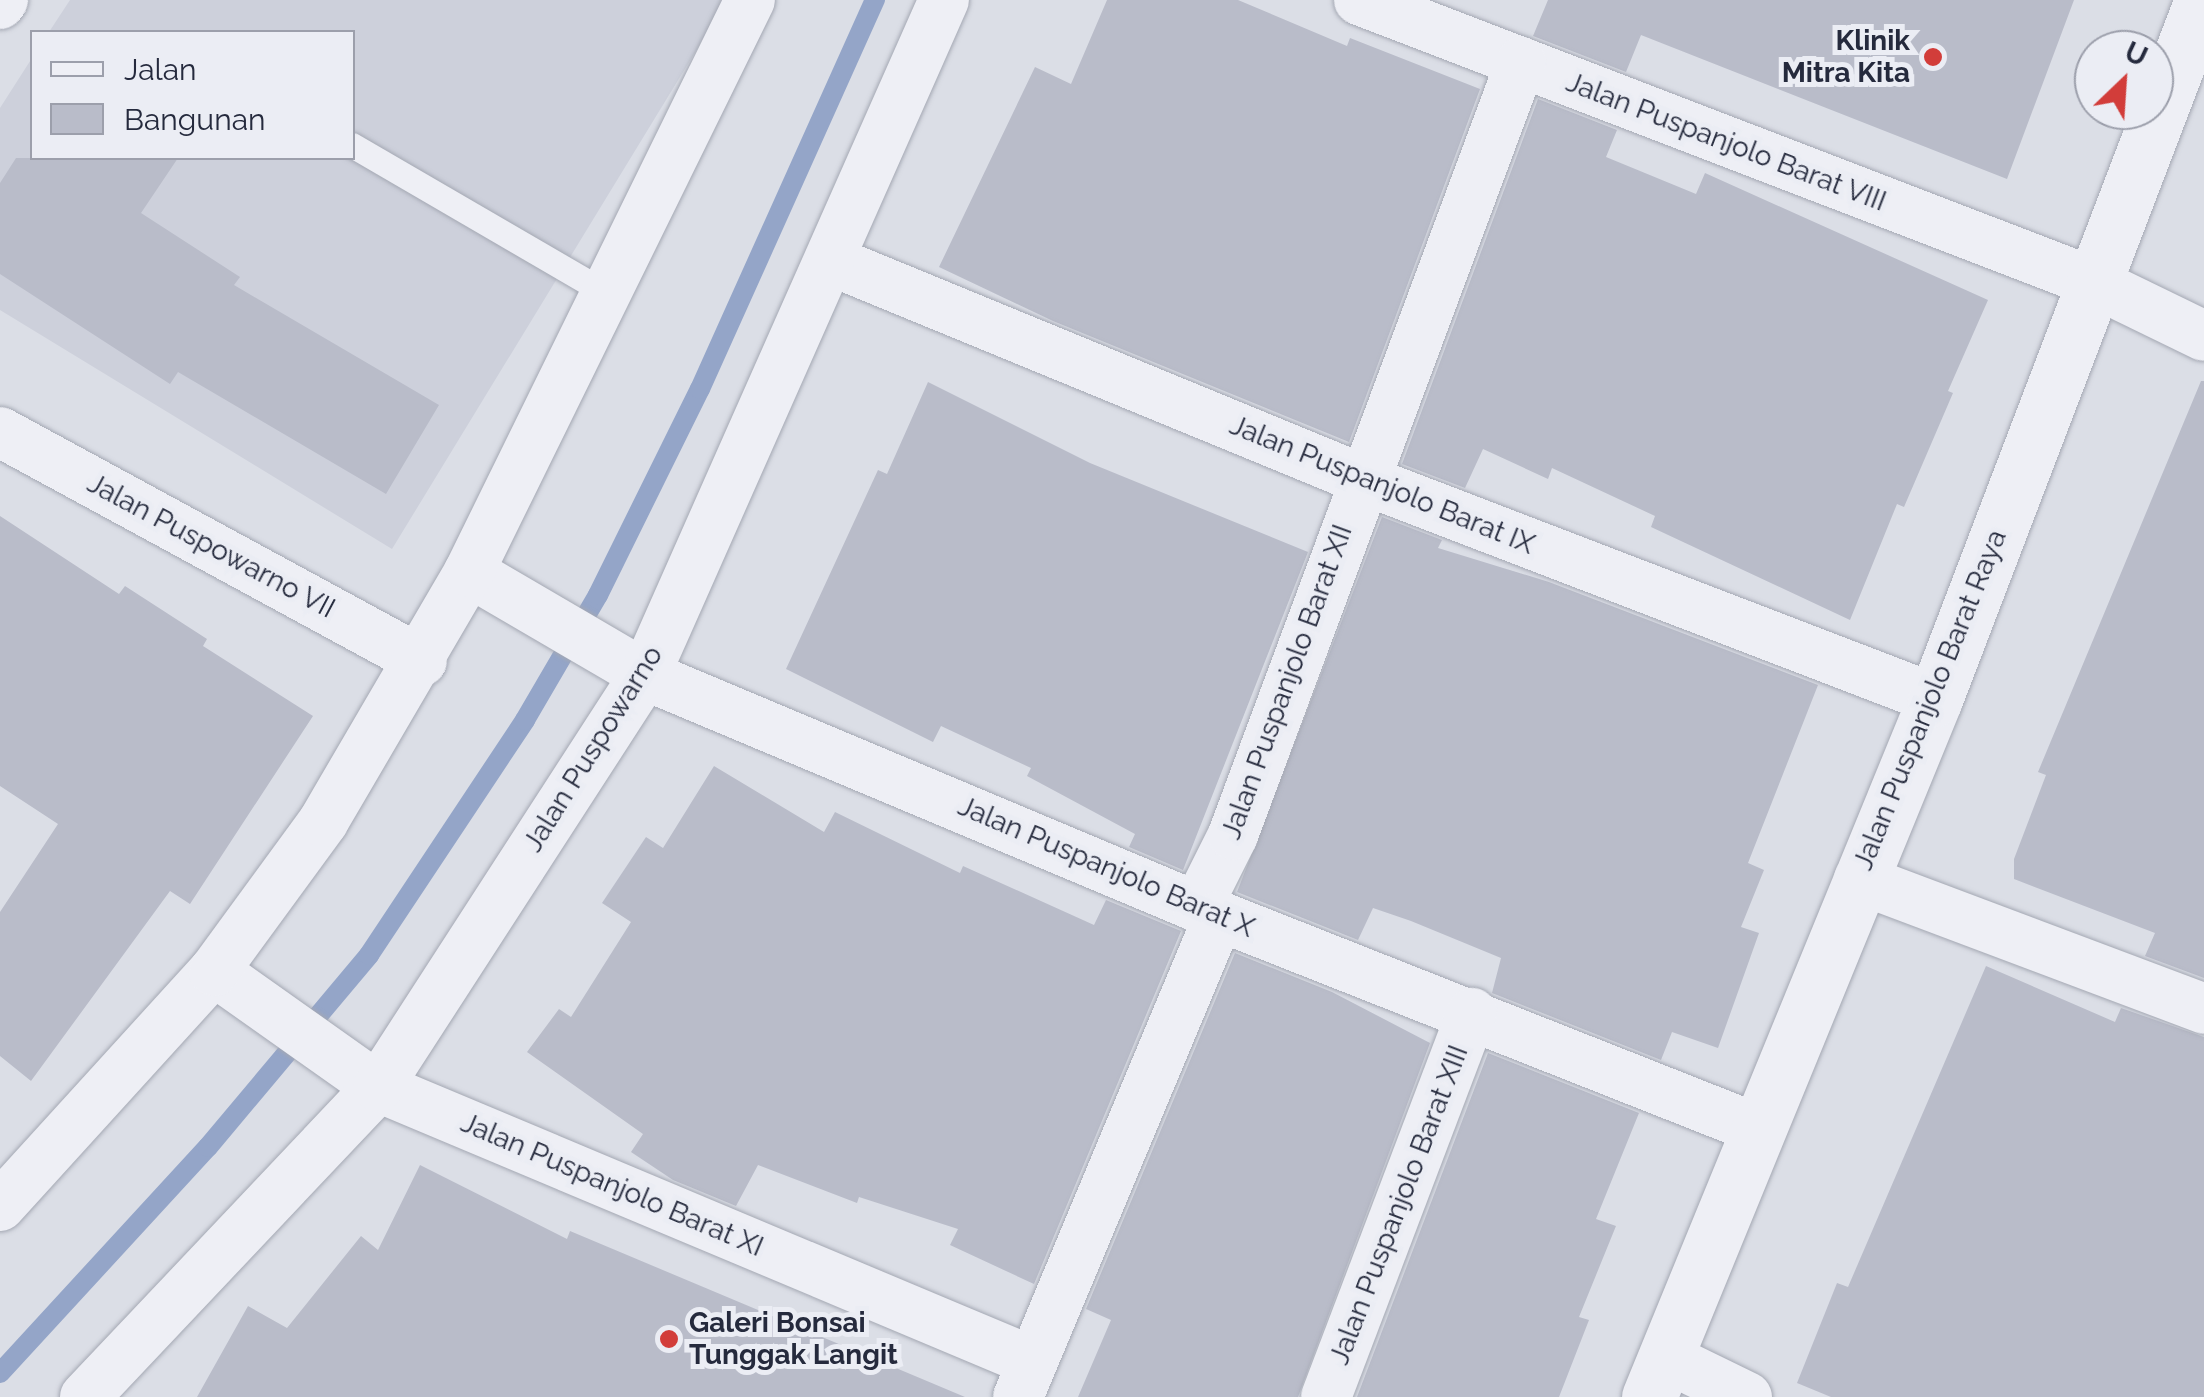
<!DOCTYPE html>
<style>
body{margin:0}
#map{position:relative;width:2204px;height:1397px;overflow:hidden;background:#dbdee6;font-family:Raleway,sans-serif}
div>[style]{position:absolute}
.built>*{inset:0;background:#cdd0db}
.stream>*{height:20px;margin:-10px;padding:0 10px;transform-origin:10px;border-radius:10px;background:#94a5c8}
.building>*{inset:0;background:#b9bcc9}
.roads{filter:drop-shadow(0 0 2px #a4a8b3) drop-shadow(0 0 2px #a4a8b3)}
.service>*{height:25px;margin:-12.5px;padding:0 12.5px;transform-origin:12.5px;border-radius:12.5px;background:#eeeff5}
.minor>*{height:50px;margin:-25px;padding:0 25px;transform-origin:25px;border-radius:25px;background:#eeeff5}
.tertiary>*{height:55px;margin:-27.5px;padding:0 27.5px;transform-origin:27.5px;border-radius:27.5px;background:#eeeff5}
.dots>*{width:28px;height:28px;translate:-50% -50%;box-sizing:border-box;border:5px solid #ebedf4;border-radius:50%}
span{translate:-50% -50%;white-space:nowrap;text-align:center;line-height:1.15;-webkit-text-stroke:10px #ebedf4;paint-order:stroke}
.poi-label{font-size:28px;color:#252a3d;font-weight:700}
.right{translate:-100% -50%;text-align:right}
.left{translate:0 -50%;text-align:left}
.street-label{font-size:28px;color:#252a3d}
.legend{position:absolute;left:30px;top:30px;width:325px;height:130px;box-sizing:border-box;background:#ebedf4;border:2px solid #9c9fab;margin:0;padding:12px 18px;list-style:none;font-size:30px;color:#252a3d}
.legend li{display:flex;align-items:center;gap:20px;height:50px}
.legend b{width:50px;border:2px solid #9c9fab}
.north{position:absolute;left:2074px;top:30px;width:100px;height:100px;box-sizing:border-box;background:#ebedf4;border:2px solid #9c9fab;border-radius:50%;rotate:25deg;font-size:28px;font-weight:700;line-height:40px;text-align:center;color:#252a3d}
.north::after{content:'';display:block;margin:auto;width:35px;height:45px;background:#d23d3a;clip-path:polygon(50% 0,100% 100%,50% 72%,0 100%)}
</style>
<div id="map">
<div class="built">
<div style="clip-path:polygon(70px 0,727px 0,392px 549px,0 310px,0 108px,32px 58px,32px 158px,352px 158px,352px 32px,49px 32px)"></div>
</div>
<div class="stream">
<div style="left:0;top:1373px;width:307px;rotate:-47.4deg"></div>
<div style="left:208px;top:1147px;width:251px;rotate:-50deg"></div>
<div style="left:369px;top:955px;width:282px;rotate:-56.4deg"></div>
<div style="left:525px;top:720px;width:145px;rotate:-59.7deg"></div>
<div style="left:598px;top:595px;width:230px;rotate:-63.7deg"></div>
<div style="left:700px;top:389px;width:427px;rotate:-65.8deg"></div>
</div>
<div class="building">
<div style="clip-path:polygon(1107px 0,1238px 0,1347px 46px,1350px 38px,1480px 89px,1349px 442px,1053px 321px,939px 267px,1035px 67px,1071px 84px)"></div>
<div style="clip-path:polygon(1548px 0,2074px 0,2007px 179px,1641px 35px,1626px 72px,1533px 36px)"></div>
<div style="clip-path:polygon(1538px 99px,1617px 130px,1606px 157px,1696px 194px,1705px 173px,1988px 300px,1948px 391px,1953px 393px,1904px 507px,1897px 504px,1850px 620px,1651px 527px,1655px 516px,1552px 468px,1548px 479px,1483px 449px,1465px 488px,1402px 464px)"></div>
<div style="clip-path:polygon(16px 158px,178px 158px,141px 213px,240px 277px,234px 285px,439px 405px,386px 494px,178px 372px,170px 384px,0 274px,0 183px)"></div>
<div style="clip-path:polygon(2201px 381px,2204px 381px,2204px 978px,2145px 956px,2155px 933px,2014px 879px,2014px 859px,2046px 775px,2038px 772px)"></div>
<div style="clip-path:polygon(928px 382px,1090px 463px,1308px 552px,1183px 870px,1129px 847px,1135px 834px,1027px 776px,1031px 768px,941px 726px,933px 742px,786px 669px,878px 470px,887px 474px)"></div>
<div style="clip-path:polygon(0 516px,119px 594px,125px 586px,207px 639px,203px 646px,313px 716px,190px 904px,170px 891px,31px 1081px,0 1056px,0 912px,58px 824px,0 786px)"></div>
<div style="clip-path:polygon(1382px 517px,1442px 540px,1438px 548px,1549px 582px,1818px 685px,1748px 863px,1764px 870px,1741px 927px,1759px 933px,1718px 1048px,1672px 1032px,1661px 1060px,1492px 993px,1501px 958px,1411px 921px,1373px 908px,1358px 940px,1237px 892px)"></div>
<div style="clip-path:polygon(714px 766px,824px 832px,835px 812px,960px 873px,963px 866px,1094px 925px,1106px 900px,1181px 931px,1034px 1284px,950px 1245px,958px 1229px,859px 1197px,857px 1203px,758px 1165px,736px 1206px,673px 1180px,631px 1152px,643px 1134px,527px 1052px,559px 1009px,571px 1017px,631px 922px,602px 903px,646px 837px,663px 848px)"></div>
<div style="clip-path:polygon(1235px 953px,1332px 992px,1430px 1043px,1298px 1397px,1078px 1397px,1111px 1320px,1086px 1309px)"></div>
<div style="clip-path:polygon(1986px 966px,2115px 1022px,2121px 1008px,2204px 1037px,2204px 1397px,1831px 1397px,1797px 1383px,1837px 1283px,1848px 1287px)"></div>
<div style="clip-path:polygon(1488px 1053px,1639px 1113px,1596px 1219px,1616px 1226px,1579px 1317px,1589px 1320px,1559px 1397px,1357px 1397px)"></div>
<div style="clip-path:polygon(420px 1165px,567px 1239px,570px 1231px,965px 1397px,197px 1397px,248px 1306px,287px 1328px,361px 1236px,378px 1250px)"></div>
</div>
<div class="roads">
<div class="service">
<div style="left:352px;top:145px;width:294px;rotate:30.2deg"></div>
</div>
<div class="minor">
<div style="left:1359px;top:0;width:786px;rotate:21.02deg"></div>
<div style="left:2093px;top:282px;width:123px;rotate:25.9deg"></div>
<div style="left:0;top:4px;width:5px;rotate:-53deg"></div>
<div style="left:832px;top:261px;width:573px;rotate:22.36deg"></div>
<div style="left:1362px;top:479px;width:614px;rotate:21deg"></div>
<div style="left:0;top:432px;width:480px;rotate:28.5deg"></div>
<div style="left:469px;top:572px;width:204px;rotate:30.3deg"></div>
<div style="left:645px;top:675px;width:623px;rotate:22.78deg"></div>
<div style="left:1219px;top:916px;width:580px;rotate:21.56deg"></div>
<div style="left:1859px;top:879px;width:369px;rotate:20.6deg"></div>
<div style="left:1197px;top:907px;width:80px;rotate:-63.4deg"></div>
<div style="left:1233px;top:835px;width:825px;rotate:-69.57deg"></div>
<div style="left:214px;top:971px;width:201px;rotate:35.3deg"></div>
<div style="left:378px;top:1087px;width:708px;rotate:22.76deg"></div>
<div style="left:0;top:1206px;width:318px;rotate:-47.7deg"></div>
<div style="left:214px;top:971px;width:185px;rotate:-53.8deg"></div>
<div style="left:323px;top:822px;width:290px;rotate:-59.7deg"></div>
<div style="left:469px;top:572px;width:637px;rotate:-63.84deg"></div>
<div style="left:1667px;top:1358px;width:89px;rotate:26deg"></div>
<div style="left:85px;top:1397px;width:427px;rotate:-46.6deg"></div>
<div style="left:378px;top:1087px;width:491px;rotate:-57.1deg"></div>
<div style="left:645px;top:675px;width:738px;rotate:-66.11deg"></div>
<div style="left:1018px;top:1397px;width:521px;rotate:-67.32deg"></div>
<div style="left:1326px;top:1397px;width:411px;rotate:-69.2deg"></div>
</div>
<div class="tertiary">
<div style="left:1649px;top:1397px;width:754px;rotate:-67.72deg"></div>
<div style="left:1935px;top:699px;width:748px;rotate:-69.09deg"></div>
</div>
</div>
<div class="dots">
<div style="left:1933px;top:57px;background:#d23d3a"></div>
<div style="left:669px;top:1339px;background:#d23d3a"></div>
</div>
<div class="poi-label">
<span class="right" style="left:1910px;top:57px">Klinik<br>Mitra Kita</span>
<span class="left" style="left:689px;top:1339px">Galeri Bonsai<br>Tunggak Langit</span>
</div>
<div class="street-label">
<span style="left:1726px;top:142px;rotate:21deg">Jalan Puspanjolo Barat VIII</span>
<span style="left:1382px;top:485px;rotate:22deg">Jalan Puspanjolo Barat IX</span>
<span style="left:211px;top:546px;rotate:28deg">Jalan Puspowarno VII</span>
<span style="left:1287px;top:682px;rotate:-70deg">Jalan Puspanjolo Barat XII</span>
<span style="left:1930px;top:700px;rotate:-68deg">Jalan Puspanjolo Barat Raya</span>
<span style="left:593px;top:749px;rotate:-58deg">Jalan Puspowarno</span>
<span style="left:1106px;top:867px;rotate:23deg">Jalan Puspanjolo Barat X</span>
<span style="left:612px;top:1185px;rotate:23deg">Jalan Puspanjolo Barat XI</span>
<span style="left:1399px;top:1205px;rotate:-69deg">Jalan Puspanjolo Barat XIII</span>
</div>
<ul class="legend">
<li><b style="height:12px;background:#eeeff5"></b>Jalan</li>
<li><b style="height:28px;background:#b9bcc9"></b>Bangunan</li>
</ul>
<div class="north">U</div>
</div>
